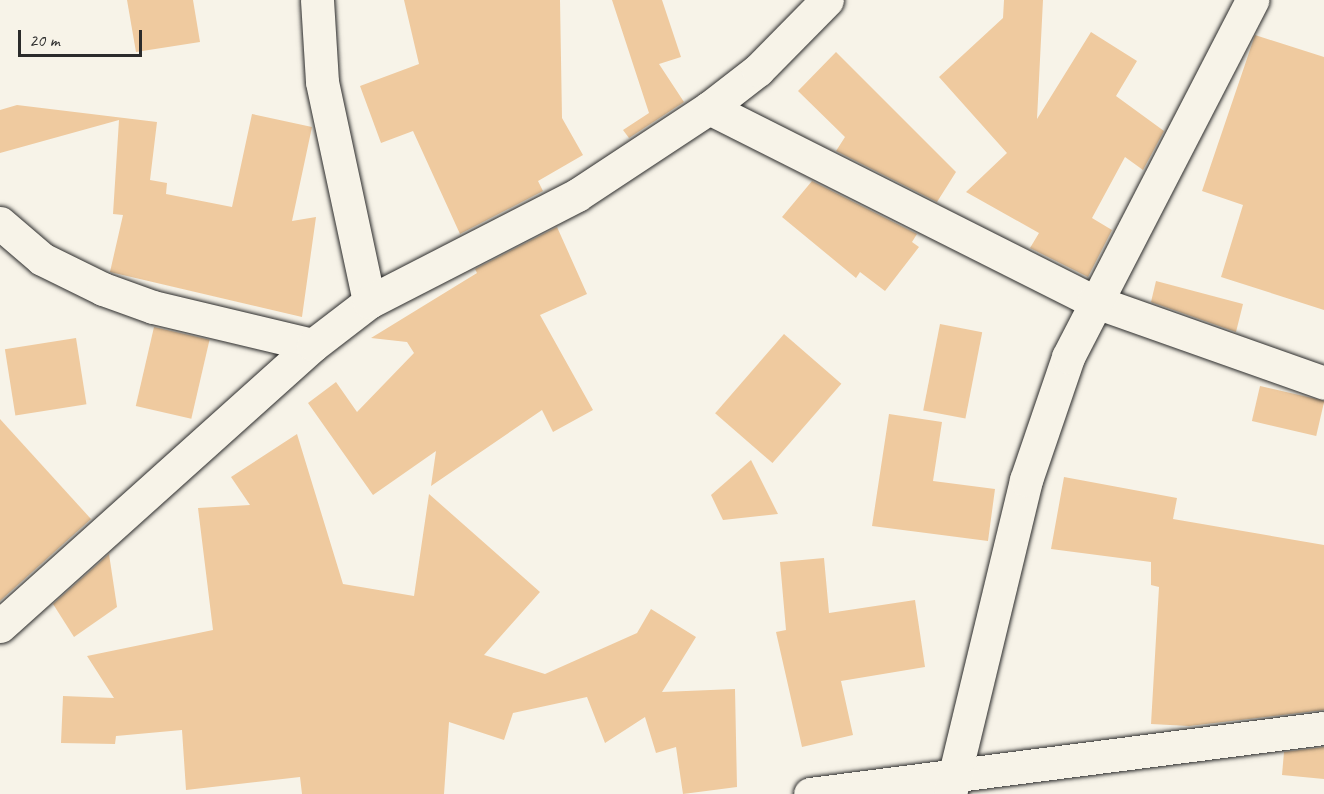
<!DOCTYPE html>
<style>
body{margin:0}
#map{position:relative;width:1324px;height:794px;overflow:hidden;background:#f7f3e8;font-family:Caveat,sans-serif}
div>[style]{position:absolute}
.building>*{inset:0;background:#efca9f;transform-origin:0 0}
.roads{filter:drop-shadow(0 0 2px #2b2b2b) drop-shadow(0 0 2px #2b2b2b)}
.minor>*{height:33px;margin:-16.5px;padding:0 16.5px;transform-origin:16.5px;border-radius:16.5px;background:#f7f3e8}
span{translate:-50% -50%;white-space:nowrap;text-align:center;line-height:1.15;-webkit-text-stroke:4.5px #f7f3e8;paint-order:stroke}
.scale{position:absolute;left:18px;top:30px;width:124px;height:27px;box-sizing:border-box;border:3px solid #2b2b2b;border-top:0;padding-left:8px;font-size:18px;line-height:21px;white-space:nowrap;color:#2b2b2b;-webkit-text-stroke:4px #f7f3e8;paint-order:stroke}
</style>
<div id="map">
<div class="building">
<div style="clip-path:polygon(127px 0,193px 0,200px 42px,136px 52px)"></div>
<div style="clip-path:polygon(404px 0,560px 0,562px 118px,583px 155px,538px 181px,543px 191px,460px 234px,413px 131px,381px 143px,360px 86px,419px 64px)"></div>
<div style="clip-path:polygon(612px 0,662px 0,681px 57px,659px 64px,684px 102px,629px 138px,623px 130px,649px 113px)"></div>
<div style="clip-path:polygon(1004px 0,1043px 0,1037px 119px,1091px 32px,1137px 61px,1116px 96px,1164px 131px,1143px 170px,1125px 157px,1092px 218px,1112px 230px,1088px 277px,1030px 248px,1039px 233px,966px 192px,1007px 153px,939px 77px,1003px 18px)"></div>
<div style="clip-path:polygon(1255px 35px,1324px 57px,1324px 310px,1221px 277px,1243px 205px,1202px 191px)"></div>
<div style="clip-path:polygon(836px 52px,956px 172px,937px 202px,836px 151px,845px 137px,798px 91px)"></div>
<div style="clip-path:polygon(17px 105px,157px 122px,150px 180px,167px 183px,166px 194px,232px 207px,252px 114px,312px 127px,292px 221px,316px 217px,302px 317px,110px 272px,123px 215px,113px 214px,119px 120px,0 153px,0 110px)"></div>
<div style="clip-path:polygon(812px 181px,917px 234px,912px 242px,919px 247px,885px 291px,860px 272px,856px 278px,782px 217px)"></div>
<div style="clip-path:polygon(557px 227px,587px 294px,540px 315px,593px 410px,553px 432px,542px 410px,431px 486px,436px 451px,373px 495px,308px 403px,336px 382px,357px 412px,414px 353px,407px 342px,371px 338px,477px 273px,475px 269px)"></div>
<div style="clip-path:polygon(1156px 281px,1243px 304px,1236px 332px,1151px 302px)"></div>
<div style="left:940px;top:324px;width:43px;height:88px;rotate:11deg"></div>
<div style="left:154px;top:327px;width:57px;height:81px;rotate:13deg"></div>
<div style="left:784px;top:334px;width:76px;height:105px;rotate:41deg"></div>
<div style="left:76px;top:338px;width:67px;height:72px;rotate:81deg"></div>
<div style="left:1260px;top:386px;width:66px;height:36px;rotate:13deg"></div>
<div style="clip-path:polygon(889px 414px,942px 422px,933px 481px,995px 489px,988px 541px,872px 526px)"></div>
<div style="clip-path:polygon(0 419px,91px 519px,0 601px)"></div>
<div style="clip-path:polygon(297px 434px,343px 584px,414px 596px,429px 494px,540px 592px,484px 655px,545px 674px,637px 633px,651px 609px,696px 637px,662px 692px,735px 689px,737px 787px,683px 794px,676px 747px,656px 753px,645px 717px,605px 743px,587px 697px,513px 713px,504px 740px,449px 722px,444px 794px,302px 794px,300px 777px,186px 790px,182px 730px,116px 736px,115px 744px,61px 743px,63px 696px,114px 698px,87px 656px,213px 630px,198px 508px,250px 505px,231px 477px)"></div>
<div style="clip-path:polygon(751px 460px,778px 514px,723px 520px,711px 495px)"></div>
<div style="clip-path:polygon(1064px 477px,1177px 498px,1173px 519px,1324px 545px,1324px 710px,1189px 726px,1151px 724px,1159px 587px,1151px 585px,1151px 562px,1051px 549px)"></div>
<div style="clip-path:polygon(109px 554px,117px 607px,74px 637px,53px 604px)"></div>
<div style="clip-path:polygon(824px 558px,829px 613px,915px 600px,925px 667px,841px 681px,853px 735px,802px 747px,776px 632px,786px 630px,780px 562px)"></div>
<div style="clip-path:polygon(1324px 747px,1324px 779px,1282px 775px,1284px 752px)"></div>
</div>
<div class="roads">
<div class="minor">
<div style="left:317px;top:0;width:82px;rotate:86.5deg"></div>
<div style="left:322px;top:82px;width:225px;rotate:77.9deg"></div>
<div style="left:709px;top:108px;width:430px;rotate:26.7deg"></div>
<div style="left:1093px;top:301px;width:245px;rotate:19.5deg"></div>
<div style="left:0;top:223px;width:55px;rotate:40.6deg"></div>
<div style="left:42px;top:259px;width:68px;rotate:26.2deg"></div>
<div style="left:103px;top:289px;width:53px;rotate:19.8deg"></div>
<div style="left:153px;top:307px;width:164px;rotate:13.4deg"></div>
<div style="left:0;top:626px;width:421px;rotate:-41.9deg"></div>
<div style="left:313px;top:345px;width:71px;rotate:-37.5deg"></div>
<div style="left:369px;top:302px;width:234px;rotate:-27.2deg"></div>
<div style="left:577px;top:195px;width:158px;rotate:-33.4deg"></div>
<div style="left:709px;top:108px;width:62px;rotate:-37.8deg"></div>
<div style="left:758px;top:70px;width:98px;rotate:-45.4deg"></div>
<div style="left:810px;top:794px;width:518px;rotate:-7.32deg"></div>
<div style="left:950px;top:794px;width:323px;rotate:-76.4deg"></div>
<div style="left:1026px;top:480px;width:130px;rotate:-71.1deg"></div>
<div style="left:1068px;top:357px;width:402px;rotate:-62.7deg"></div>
</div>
</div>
<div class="scale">20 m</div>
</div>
